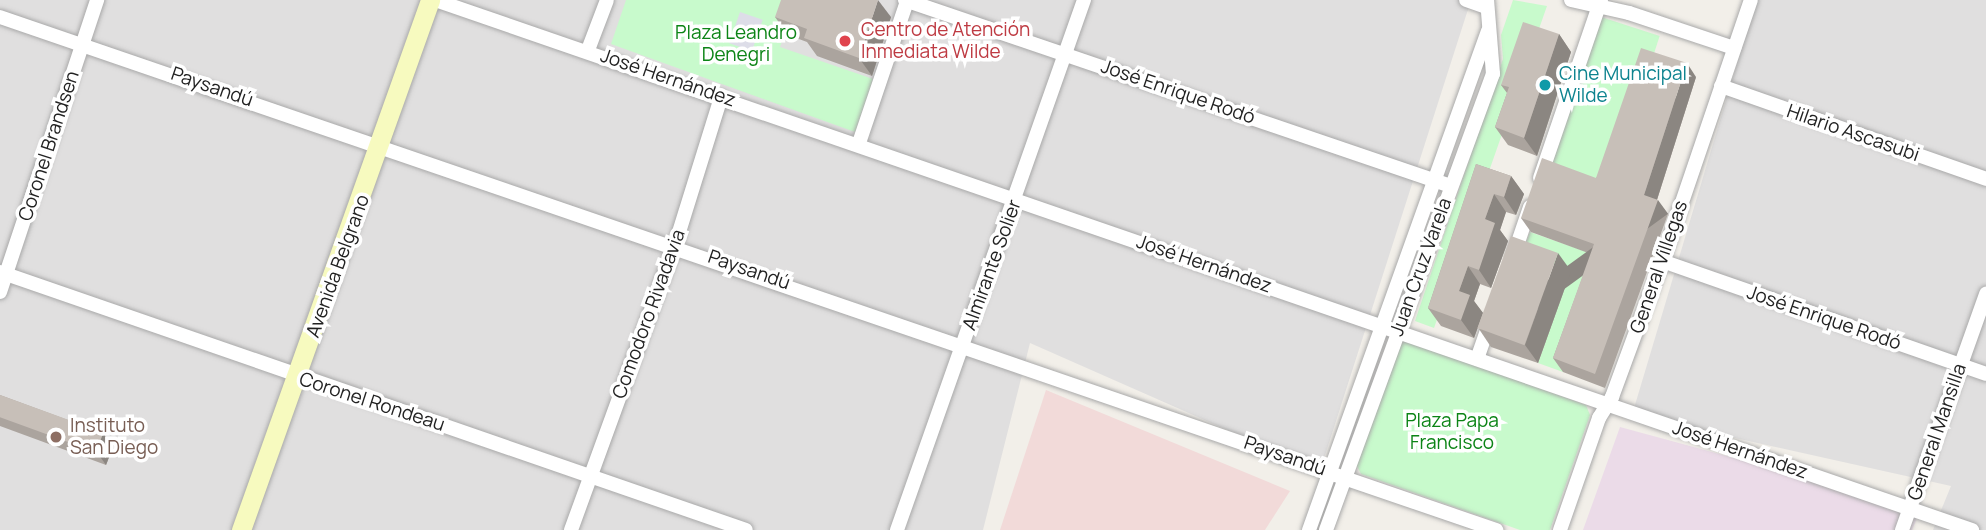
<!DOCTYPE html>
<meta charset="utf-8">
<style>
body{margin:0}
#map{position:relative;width:1986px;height:530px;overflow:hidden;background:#f2efe9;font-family:Manrope,sans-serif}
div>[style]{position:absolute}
.residential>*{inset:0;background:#e0dfdf}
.commercial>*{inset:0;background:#f2dad9}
.industrial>*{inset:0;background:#ebdbe8}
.park>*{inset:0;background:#c8facc;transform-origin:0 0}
.plaza>*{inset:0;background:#dddde8;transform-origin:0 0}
.roads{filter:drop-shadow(0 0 2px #a9a9a9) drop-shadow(0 0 2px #a9a9a9)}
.street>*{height:14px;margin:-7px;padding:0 7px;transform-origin:7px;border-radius:7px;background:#fff}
.secondary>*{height:19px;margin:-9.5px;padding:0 9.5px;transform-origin:9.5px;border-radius:9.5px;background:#f7fabf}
.wall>*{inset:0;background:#aba49e}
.shaded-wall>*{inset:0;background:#8b8681;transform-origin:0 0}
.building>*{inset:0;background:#c7bfb8;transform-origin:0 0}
.dots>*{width:19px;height:19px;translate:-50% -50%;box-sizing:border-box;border:4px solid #fff;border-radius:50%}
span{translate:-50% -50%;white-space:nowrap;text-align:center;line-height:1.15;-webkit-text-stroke:7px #fff;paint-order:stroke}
.health-label{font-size:19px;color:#be3a42}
.left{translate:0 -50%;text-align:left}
.park-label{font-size:19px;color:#0c8416}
.culture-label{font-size:19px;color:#0d838f}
.street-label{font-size:19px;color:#222}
.education-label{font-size:19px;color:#785e54}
</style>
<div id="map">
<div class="residential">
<div style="clip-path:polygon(0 0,1471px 0,1320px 471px,1030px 343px,983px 530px,0 530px)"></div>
<div style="clip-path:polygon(1756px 0,1986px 0,1986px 530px,1933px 530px,1951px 486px,1632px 415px)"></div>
</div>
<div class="commercial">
<div style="clip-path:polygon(1046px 390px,1290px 491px,1265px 530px,1000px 530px)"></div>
</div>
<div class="industrial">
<div style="clip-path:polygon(1620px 427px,1921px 509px,1912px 530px,1583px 530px)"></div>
</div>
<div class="park">
<div style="clip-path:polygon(626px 0,796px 0,780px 47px,873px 79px,855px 132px,611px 44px)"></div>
<div style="clip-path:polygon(1513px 0,1547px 6px,1434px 328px,1415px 321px,1503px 59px,1501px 35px)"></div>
<div style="left:1595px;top:15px;width:68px;height:163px;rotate:18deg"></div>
<div style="clip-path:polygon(1530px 232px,1604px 258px,1563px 372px,1538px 363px,1570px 271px,1522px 253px)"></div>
<div style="clip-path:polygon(1401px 339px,1586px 405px,1590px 415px,1550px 530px,1520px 530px,1361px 474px,1356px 464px)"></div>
</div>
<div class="plaza">
<div style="left:740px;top:12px;width:24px;height:33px;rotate:19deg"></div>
</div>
<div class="roads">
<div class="street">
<div style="left:435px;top:0;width:1626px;rotate:19.03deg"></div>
<div style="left:905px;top:0;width:577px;rotate:18.81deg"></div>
<div style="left:1466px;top:0;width:21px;rotate:19deg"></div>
<div style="left:1571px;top:0;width:59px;rotate:12.6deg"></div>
<div style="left:1629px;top:13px;width:111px;rotate:18.4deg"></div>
<div style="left:0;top:17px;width:1582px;rotate:18.93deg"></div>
<div style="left:588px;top:50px;width:53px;rotate:-69.2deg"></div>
<div style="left:1721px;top:86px;width:281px;rotate:19.3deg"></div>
<div style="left:859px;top:143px;width:150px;rotate:-71.3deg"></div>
<div style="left:1540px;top:178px;width:188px;rotate:-71.1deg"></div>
<div style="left:1513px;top:257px;width:53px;rotate:-71.2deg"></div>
<div style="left:1662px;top:261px;width:343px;rotate:19.2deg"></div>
<div style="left:0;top:272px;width:789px;rotate:19.08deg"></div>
<div style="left:0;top:292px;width:308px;rotate:-71.6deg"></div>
<div style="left:1477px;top:359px;width:42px;rotate:-70.7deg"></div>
<div style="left:571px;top:530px;width:303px;rotate:-70deg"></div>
<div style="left:675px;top:245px;width:155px;rotate:-72.7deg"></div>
<div style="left:897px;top:530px;width:562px;rotate:-70.57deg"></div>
<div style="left:1309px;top:530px;width:530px;rotate:-70.27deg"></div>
<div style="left:1326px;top:530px;width:486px;rotate:-69.9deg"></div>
<div style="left:1493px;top:74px;width:74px;rotate:-94.6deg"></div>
<div style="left:1560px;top:530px;width:119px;rotate:-70.8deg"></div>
<div style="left:1599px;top:418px;width:25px;rotate:-58deg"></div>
<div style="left:1612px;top:397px;width:145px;rotate:-69.8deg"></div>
<div style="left:1662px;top:261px;width:276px;rotate:-71.2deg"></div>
<div style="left:1902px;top:530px;width:251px;rotate:-70.4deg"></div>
</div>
<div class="secondary">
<div style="left:241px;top:530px;width:563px;rotate:-70.37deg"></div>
</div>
</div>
<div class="wall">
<div style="clip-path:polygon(775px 17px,891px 17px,872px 76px,817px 56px,807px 42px,788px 35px)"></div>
<div style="clip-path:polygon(1559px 34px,1571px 52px,1537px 156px,1508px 145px,1495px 127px,1507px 93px,1501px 85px)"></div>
<div style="clip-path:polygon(1696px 77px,1657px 200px,1668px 214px,1605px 388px,1563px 372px,1553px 358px,1591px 254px,1531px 232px,1521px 218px,1596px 178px)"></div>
<div style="clip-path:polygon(1476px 164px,1511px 176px,1524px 194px,1516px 215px,1506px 212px,1500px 230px,1508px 241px,1491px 288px,1480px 284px,1474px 301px,1483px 313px,1474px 338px,1441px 326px,1428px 308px)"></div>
<div style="clip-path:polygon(1571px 271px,1538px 363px,1491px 347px,1479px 329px)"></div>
<div style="clip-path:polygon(0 395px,103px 433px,113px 447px,106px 465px,0 426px)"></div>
</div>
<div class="shaded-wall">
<div style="clip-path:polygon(878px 0,891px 17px,872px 76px,859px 58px)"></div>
<div style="clip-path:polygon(1559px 34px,1571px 52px,1537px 156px,1524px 138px)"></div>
<div style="clip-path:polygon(1687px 63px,1696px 77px,1654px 209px,1644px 195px)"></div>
<div style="clip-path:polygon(1511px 176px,1524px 194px,1516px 215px,1504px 197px)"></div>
<div style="clip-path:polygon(1494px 194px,1506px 212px,1500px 230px,1508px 241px,1491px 288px,1479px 270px,1485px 219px)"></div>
<div style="left:1658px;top:200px;width:17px;height:185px;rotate:54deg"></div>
<div style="clip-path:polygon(1558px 253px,1571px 271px,1538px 363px,1525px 345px)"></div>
<div style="clip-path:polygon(1468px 266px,1480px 284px,1474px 301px,1483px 313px,1474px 338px,1461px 320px,1459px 291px)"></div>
<div style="clip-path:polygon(103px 433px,113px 447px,106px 465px,96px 451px)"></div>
</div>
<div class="building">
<div style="clip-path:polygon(781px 0,878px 0,859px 58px,804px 38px,807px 29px,775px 17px)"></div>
<div style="clip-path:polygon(1523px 22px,1559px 34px,1524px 138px,1495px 127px,1509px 87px,1501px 85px)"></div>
<div style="clip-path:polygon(1641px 48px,1687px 63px,1644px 195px,1658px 200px,1595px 374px,1553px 358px,1594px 244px,1521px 218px,1542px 158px,1596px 178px)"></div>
<div style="clip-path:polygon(1476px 164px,1511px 176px,1504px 197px,1494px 194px,1485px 219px,1495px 223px,1479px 270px,1468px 266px,1459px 291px,1470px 295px,1461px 320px,1428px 308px)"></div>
<div style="left:1511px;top:236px;width:50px;height:98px;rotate:20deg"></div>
<div style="left:0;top:395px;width:110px;height:21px;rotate:20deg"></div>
</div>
<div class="dots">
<div style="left:845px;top:41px;background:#e0444e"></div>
<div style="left:1545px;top:85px;background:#0f9aa8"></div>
<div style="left:56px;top:437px;background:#8d6e63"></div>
</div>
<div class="health-label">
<span class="left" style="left:861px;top:41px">Centro de Atención<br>Inmediata Wilde</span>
</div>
<div class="park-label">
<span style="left:736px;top:44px">Plaza Leandro<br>Denegri</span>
<span style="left:1452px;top:432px">Plaza Papa<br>Francisco</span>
</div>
<div class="culture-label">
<span class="left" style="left:1559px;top:85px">Cine Municipal<br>Wilde</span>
</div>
<div class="street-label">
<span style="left:668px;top:78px;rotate:19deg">José Hernández</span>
<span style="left:212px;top:87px;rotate:19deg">Paysandú</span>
<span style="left:1178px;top:92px;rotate:19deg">José Enrique Rodó</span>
<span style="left:1853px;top:133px;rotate:19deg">Hilario Ascasubi</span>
<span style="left:49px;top:146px;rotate:-72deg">Coronel Brandsen</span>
<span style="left:1204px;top:264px;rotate:19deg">José Hernández</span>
<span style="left:992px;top:265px;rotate:-70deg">Almirante Solier</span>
<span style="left:338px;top:266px;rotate:-70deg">Avenida Belgrano</span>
<span style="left:1421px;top:267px;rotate:-70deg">Juan Cruz Varela</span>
<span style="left:1659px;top:267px;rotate:-71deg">General Villegas</span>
<span style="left:749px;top:270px;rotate:19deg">Paysandú</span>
<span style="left:649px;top:314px;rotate:-70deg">Comodoro Rivadavia</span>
<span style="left:1824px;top:318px;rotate:19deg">José Enrique Rodó</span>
<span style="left:372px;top:402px;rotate:18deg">Coronel Rondeau</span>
<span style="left:1937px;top:432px;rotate:-71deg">General Mansilla</span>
<span style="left:1740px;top:450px;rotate:19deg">José Hernández</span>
<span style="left:1285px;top:456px;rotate:19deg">Paysandú</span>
</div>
<div class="education-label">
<span class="left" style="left:70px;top:437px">Instituto<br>San Diego</span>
</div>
</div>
